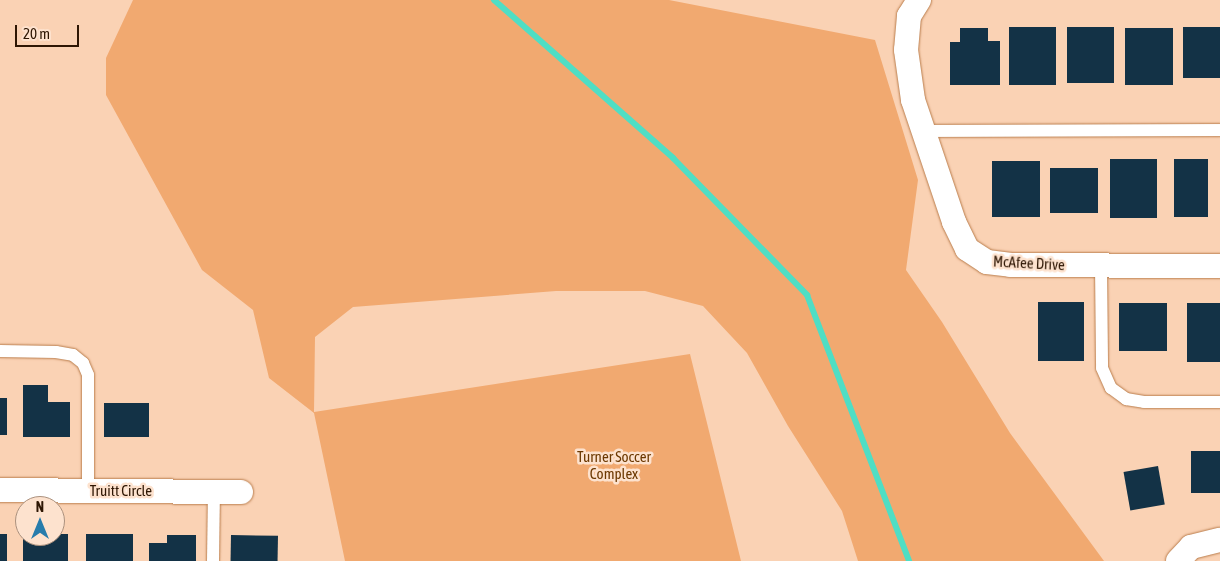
<!DOCTYPE html>
<style>
body{margin:0}
#map{position:relative;width:1220px;height:561px;overflow:hidden;background:#fad2b4;font-family:"Asap Condensed",sans-serif}
div>[style]{position:absolute}
.green>*{inset:0;background:#f1a970}
.stream>*{height:6px;margin:-3px;padding:0 3px;transform-origin:3px;border-radius:3px;background:#4fdec4}
.building>*{inset:0;background:#133246;transform-origin:0 0}
.roads{filter:drop-shadow(0 0 1px #ba7d4c) drop-shadow(0 0 1px #ba7d4c)}
.service>*{height:12px;margin:-6px;padding:0 6px;transform-origin:6px;border-radius:6px;background:#fff}
.minor>*{height:24px;margin:-12px;padding:0 12px;transform-origin:12px;border-radius:12px;background:#fff}
span{translate:-50% -50%;white-space:nowrap;text-align:center;line-height:1.15;-webkit-text-stroke:5px #fde2ce;paint-order:stroke}
.street-label{font-size:15px;color:#2e1603}
.park-label{font-size:15px;color:#6c3801}
.north{position:absolute;left:15px;top:496px;width:50px;height:50px;box-sizing:border-box;background:#fde2ce;border:1px solid #aa907d;border-radius:50%;rotate:0deg;font-size:14px;font-weight:700;line-height:20px;text-align:center;color:#2e1603}
.north::after{content:'';display:block;margin:auto;width:18px;height:22px;background:#277cac;clip-path:polygon(50% 0,100% 100%,50% 72%,0 100%)}
.scale{position:absolute;left:15px;top:25px;width:64px;height:22px;box-sizing:border-box;border:2px solid #2e1603;border-top:0;padding-left:6px;font-size:15px;line-height:18px;white-space:nowrap;color:#2e1603;-webkit-text-stroke:4px #fde2ce;paint-order:stroke}
</style>
<div id="map">
<div class="green">
<div style="clip-path:polygon(133px 0,669px 0,875px 40px,918px 180px,906px 270px,942px 322px,1010px 433px,1104px 561px,858px 561px,842px 511px,788px 426px,747px 353px,703px 306px,645px 291px,556px 291px,353px 307px,315px 337px,314px 412px,690px 354px,741px 561px,345px 561px,314px 413px,269px 378px,253px 310px,202px 270px,106px 95px,106px 58px)"></div>
</div>
<div class="stream">
<div style="left:494px;top:0;width:239px;rotate:41.4deg"></div>
<div style="left:673px;top:158px;width:192px;rotate:45.6deg"></div>
<div style="left:807px;top:295px;width:285px;rotate:69deg"></div>
</div>
<div class="building">
<div style="left:1009px;top:27px;width:47px;height:58px"></div>
<div style="left:1067px;top:27px;width:47px;height:56px"></div>
<div style="left:1183px;top:27px;width:37px;height:51px"></div>
<div style="clip-path:polygon(960px 28px,988px 28px,988px 41px,1000px 41px,1000px 85px,950px 85px,950px 42px,960px 42px)"></div>
<div style="left:1125px;top:28px;width:48px;height:57px"></div>
<div style="left:1110px;top:159px;width:47px;height:59px"></div>
<div style="left:1174px;top:159px;width:34px;height:58px"></div>
<div style="left:992px;top:161px;width:48px;height:56px"></div>
<div style="left:1050px;top:168px;width:48px;height:45px"></div>
<div style="left:1038px;top:302px;width:46px;height:59px"></div>
<div style="left:1119px;top:303px;width:48px;height:48px"></div>
<div style="left:1187px;top:303px;width:33px;height:59px"></div>
<div style="clip-path:polygon(23px 385px,48px 385px,48px 402px,70px 402px,70px 437px,23px 437px)"></div>
<div style="left:0;top:398px;width:7px;height:37px"></div>
<div style="left:104px;top:403px;width:45px;height:34px"></div>
<div style="left:1191px;top:451px;width:29px;height:42px"></div>
<div style="left:1158px;top:466px;width:39px;height:35px;rotate:80deg"></div>
<div style="left:0;top:534px;width:7px;height:27px"></div>
<div style="left:23px;top:534px;width:45px;height:27px"></div>
<div style="left:86px;top:534px;width:47px;height:27px"></div>
<div style="clip-path:polygon(167px 535px,196px 535px,196px 561px,149px 561px,149px 543px,167px 543px)"></div>
<div style="left:231px;top:535px;width:47px;height:26px;rotate:1deg"></div>
</div>
<div class="roads">
<div class="service">
<div style="left:923px;top:131px;width:297px;rotate:-0.2deg"></div>
<div style="left:1101px;top:266px;width:102px;rotate:89.4deg"></div>
<div style="left:1102px;top:368px;width:22px;rotate:66deg"></div>
<div style="left:1111px;top:388px;width:19px;rotate:36deg"></div>
<div style="left:1126px;top:399px;width:18px;rotate:9deg"></div>
<div style="left:1144px;top:402px;width:76px"></div>
<div style="left:0;top:351px;width:56px;rotate:1deg"></div>
<div style="left:56px;top:352px;width:17px;rotate:10deg"></div>
<div style="left:73px;top:355px;width:13px;rotate:39deg"></div>
<div style="left:83px;top:363px;width:13px;rotate:67deg"></div>
<div style="left:88px;top:375px;width:115px;rotate:90deg"></div>
<div style="left:213px;top:561px;width:69px;rotate:-89.2deg"></div>
</div>
<div class="minor">
<div style="left:919px;top:0;width:19px;rotate:122deg"></div>
<div style="left:909px;top:16px;width:34px;rotate:95deg"></div>
<div style="left:906px;top:50px;width:50px;rotate:82deg"></div>
<div style="left:913px;top:100px;width:129px;rotate:71.4deg"></div>
<div style="left:954px;top:222px;width:30px;rotate:64deg"></div>
<div style="left:967px;top:249px;width:24px;rotate:33deg"></div>
<div style="left:987px;top:262px;width:24px;rotate:7deg"></div>
<div style="left:1011px;top:265px;width:209px;rotate:0.3deg"></div>
<div style="left:0;top:490px;width:241px;rotate:0.5deg"></div>
<div style="left:1178px;top:561px;width:19px;rotate:-47deg"></div>
<div style="left:1191px;top:547px;width:30px;rotate:-14deg"></div>
</div>
</div>
<div class="street-label">
<span style="left:1029px;top:263px;rotate:3deg">McAfee Drive</span>
<span style="left:121px;top:491px">Truitt Circle</span>
</div>
<div class="park-label">
<span style="left:614px;top:465px">Turner Soccer<br>Complex</span>
</div>
<div class="north">N</div>
<div class="scale">20 m</div>
</div>
